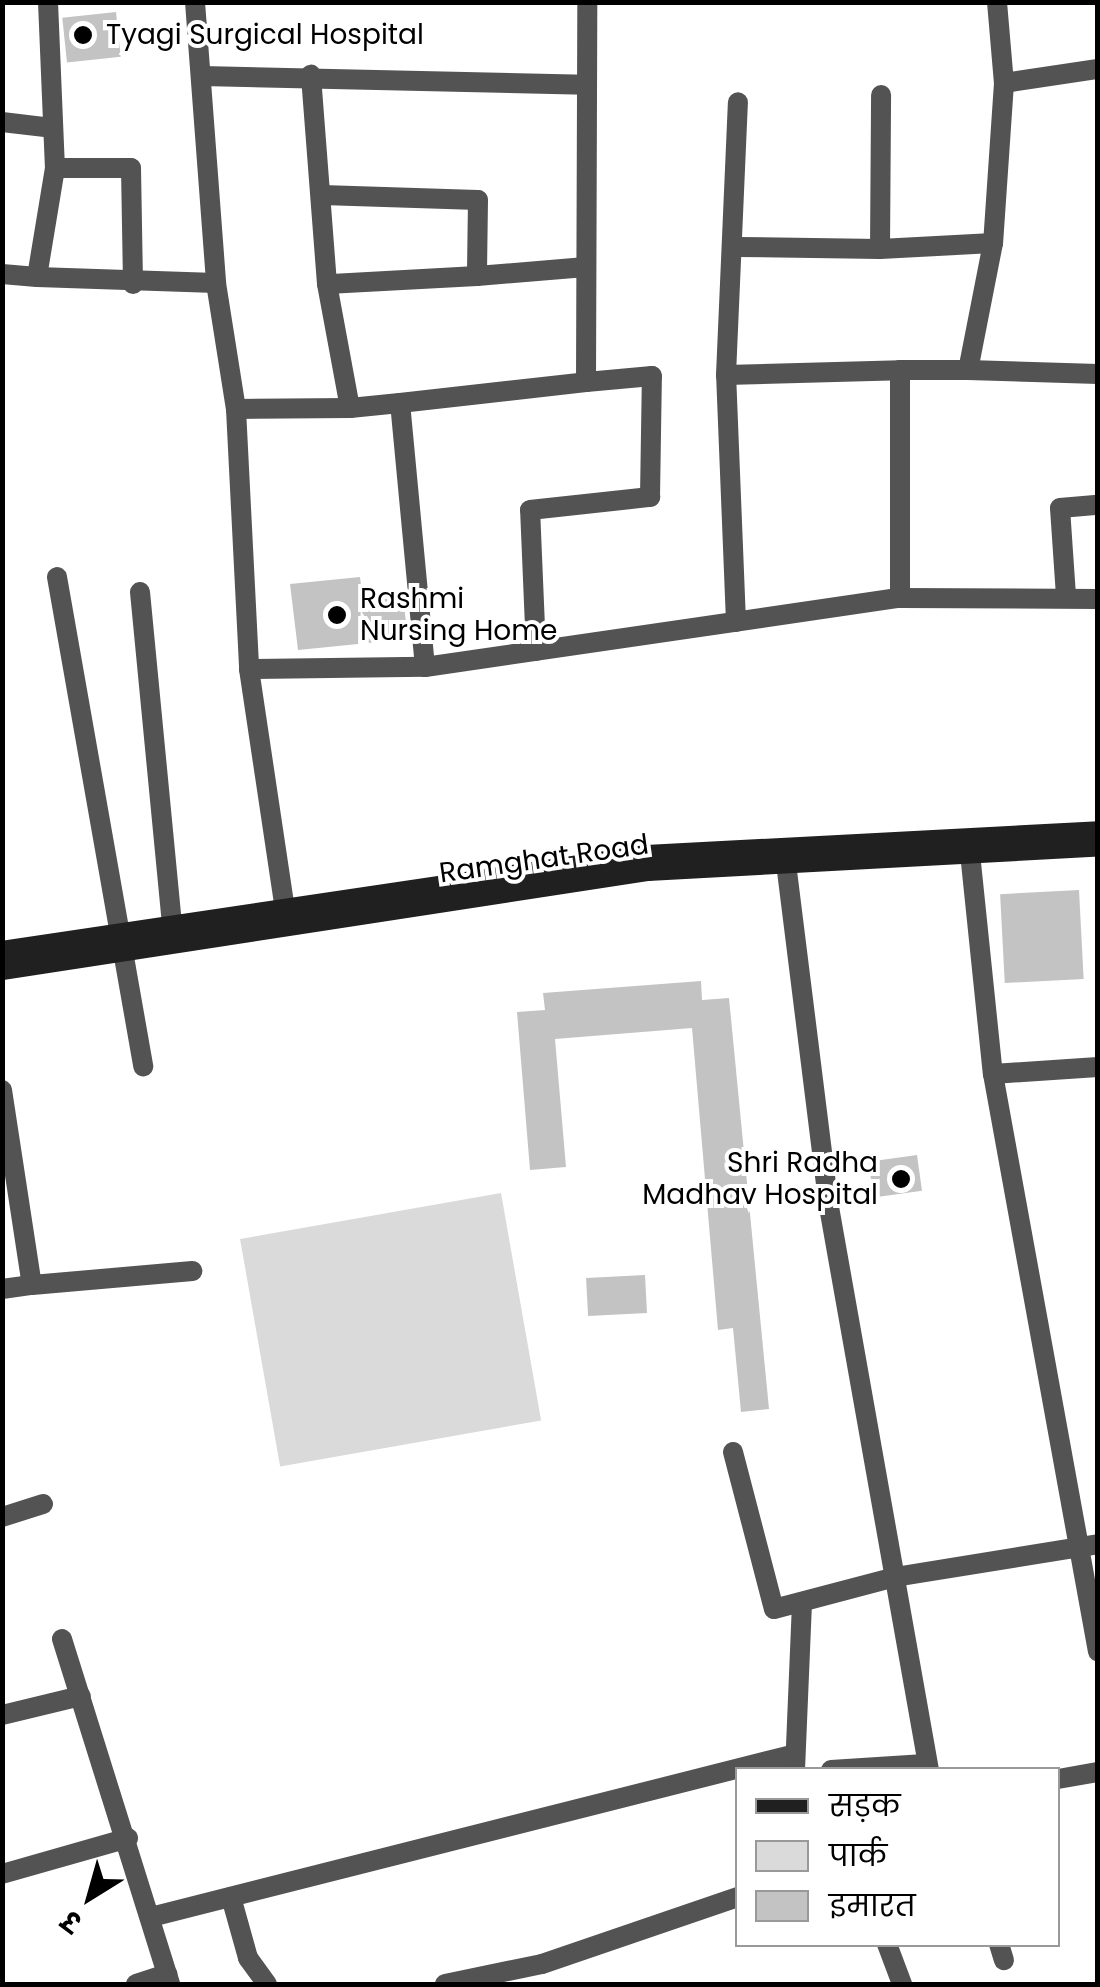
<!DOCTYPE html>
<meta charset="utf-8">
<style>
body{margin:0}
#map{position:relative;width:1100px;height:1987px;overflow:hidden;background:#fff;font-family:Poppins,"Noto Sans Devanagari",sans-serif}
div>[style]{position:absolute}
.green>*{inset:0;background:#dadada;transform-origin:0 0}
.building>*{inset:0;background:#c3c3c3;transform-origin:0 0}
.street>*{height:20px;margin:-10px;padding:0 10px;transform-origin:10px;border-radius:10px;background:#535353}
.secondary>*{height:20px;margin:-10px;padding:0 10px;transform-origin:10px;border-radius:10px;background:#202020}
.dots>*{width:28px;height:28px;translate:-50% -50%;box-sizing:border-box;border:5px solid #fff;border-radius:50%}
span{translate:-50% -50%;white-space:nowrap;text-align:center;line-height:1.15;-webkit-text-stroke:8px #fff;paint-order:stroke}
.poi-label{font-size:28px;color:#000}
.left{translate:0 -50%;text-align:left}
.right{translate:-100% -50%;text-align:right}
.street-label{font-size:28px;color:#000}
.frame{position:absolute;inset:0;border:5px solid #000;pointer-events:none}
.legend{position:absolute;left:735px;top:1767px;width:325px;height:180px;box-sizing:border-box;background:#fff;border:2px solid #999;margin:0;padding:12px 18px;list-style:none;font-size:30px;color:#000}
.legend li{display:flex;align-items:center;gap:20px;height:50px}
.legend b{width:50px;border:2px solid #999}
.north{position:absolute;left:40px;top:1847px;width:100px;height:100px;-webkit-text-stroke:8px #fff;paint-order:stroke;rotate:217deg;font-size:28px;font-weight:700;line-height:40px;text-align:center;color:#000}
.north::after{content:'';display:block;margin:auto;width:35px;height:45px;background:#000;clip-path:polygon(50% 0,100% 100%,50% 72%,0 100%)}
</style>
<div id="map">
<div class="green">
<div style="left:501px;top:1193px;width:231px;height:265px;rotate:80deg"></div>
</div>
<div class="building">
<div style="left:116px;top:12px;width:45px;height:54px;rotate:84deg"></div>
<div style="clip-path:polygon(360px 577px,363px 601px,403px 597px,408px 639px,298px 650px,290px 584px)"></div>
<div style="left:1079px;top:890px;width:89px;height:79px;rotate:87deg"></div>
<div style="clip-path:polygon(701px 981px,702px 1000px,729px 998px,769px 1409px,741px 1412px,733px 1328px,718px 1330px,692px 1028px,555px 1039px,566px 1167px,530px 1170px,517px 1012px,545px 1010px,543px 993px)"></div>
<div style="left:917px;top:1155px;width:36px;height:49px;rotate:82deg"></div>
<div style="left:645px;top:1275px;width:38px;height:59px;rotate:87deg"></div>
</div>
<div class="street">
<div style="left:48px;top:2px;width:166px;rotate:87.6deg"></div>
<div style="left:55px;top:168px;width:110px;rotate:99.4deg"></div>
<div style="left:37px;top:277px;width:179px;rotate:1.9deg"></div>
<div style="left:195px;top:2px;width:282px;rotate:85.7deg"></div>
<div style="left:216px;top:283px;width:128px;rotate:81deg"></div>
<div style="left:236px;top:409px;width:260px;rotate:87.1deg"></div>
<div style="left:249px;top:669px;width:256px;rotate:81.5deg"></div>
<div style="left:997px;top:2px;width:81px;rotate:85.1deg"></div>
<div style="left:1004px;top:83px;width:160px;rotate:93.9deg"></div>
<div style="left:993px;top:243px;width:129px;rotate:101.1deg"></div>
<div style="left:968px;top:370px;width:68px;rotate:180deg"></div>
<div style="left:900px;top:370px;width:228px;rotate:90deg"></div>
<div style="left:900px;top:598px;width:198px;rotate:0.3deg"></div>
<div style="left:202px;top:76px;width:383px;rotate:1.3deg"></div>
<div style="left:1004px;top:83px;width:95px;rotate:-8.5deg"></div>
<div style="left:2px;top:122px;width:50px;rotate:6.8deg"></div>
<div style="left:55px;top:168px;width:76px"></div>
<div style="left:131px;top:168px;width:116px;rotate:89deg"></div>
<div style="left:322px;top:195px;width:156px;rotate:1.8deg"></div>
<div style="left:478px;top:200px;width:76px;rotate:90.8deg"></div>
<div style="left:477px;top:276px;width:150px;rotate:176.9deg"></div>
<div style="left:738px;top:247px;width:142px;rotate:0.8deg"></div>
<div style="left:880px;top:249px;width:154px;rotate:-89.6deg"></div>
<div style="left:880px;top:249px;width:113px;rotate:-3deg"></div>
<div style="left:2px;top:274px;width:35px;rotate:5deg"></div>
<div style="left:477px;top:276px;width:109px;rotate:-4.7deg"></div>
<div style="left:968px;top:370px;width:130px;rotate:1.8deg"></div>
<div style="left:726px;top:375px;width:174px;rotate:-1.6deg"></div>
<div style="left:350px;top:408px;width:50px;rotate:-5.7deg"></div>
<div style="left:236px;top:409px;width:114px;rotate:-0.5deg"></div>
<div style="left:350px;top:408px;width:126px;rotate:-100.5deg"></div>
<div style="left:327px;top:284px;width:210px;rotate:-94.4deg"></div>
<div style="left:57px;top:577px;width:497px;rotate:80deg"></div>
<div style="left:140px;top:592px;width:333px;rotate:84.5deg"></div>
<div style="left:1066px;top:596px;width:88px;rotate:-93.9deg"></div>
<div style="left:1060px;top:508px;width:38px;rotate:-5deg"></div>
<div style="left:736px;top:622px;width:247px;rotate:-92.3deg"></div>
<div style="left:726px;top:375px;width:273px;rotate:-87.5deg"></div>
<div style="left:536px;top:651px;width:141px;rotate:-92.4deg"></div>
<div style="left:530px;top:510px;width:121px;rotate:-6.2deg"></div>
<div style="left:650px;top:497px;width:121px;rotate:-89.1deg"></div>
<div style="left:652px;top:376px;width:66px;rotate:174.8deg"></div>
<div style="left:425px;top:667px;width:480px;rotate:-8.3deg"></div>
<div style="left:249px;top:669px;width:176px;rotate:-0.7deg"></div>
<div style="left:425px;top:667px;width:265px;rotate:-95.4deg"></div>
<div style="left:400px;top:403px;width:187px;rotate:-6.4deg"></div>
<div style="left:586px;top:382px;width:380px;rotate:-89.8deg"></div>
<div style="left:970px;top:853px;width:222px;rotate:84.1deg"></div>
<div style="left:993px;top:1074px;width:587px;rotate:79.7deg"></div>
<div style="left:786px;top:863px;width:347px;rotate:82.9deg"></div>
<div style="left:829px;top:1207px;width:572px;rotate:79.93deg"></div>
<div style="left:993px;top:1074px;width:105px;rotate:-3.8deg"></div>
<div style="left:2px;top:1090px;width:197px;rotate:81.3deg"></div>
<div style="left:32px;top:1285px;width:161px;rotate:-5deg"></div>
<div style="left:2px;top:1289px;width:30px;rotate:-8deg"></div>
<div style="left:733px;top:1452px;width:162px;rotate:75.4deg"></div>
<div style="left:774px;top:1609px;width:125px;rotate:-14.8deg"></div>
<div style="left:895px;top:1577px;width:206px;rotate:-9.2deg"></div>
<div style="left:2px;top:1517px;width:43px;rotate:-17.6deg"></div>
<div style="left:62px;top:1639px;width:362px;rotate:72.6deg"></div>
<div style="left:2px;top:1715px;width:81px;rotate:-13.5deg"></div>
<div style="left:795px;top:1770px;width:165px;rotate:-87.6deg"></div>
<div style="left:831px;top:1770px;width:94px;rotate:-3.7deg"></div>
<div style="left:1058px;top:1779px;width:41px;rotate:-9.9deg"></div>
<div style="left:2px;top:1874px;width:131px;rotate:-15.9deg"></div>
<div style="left:231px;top:1897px;width:63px;rotate:74.4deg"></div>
<div style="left:248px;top:1958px;width:32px;rotate:54deg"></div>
<div style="left:151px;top:1917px;width:660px;rotate:-14.2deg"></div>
<div style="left:887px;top:1944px;width:43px;rotate:69.4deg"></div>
<div style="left:999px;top:1944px;width:17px;rotate:73deg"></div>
<div style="left:136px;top:1984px;width:33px;rotate:-18deg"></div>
<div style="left:445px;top:1984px;width:99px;rotate:-11.7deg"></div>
<div style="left:542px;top:1964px;width:207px;rotate:-18.9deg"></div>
</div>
<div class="secondary">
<div style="left:2px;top:951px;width:651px;rotate:-8.48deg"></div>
<div style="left:646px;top:855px;width:453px;rotate:-3deg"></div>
<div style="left:2px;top:970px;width:654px;rotate:-8.71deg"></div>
<div style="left:648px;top:871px;width:451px;rotate:-3.1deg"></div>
</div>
<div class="dots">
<div style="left:83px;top:35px;background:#000"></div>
<div style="left:337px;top:615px;background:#000"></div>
<div style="left:901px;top:1179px;background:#000"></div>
</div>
<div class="poi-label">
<span class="left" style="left:106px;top:35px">Tyagi Surgical Hospital</span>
<span class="left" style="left:360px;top:615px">Rashmi<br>Nursing Home</span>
<span class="right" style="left:878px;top:1179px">Shri Radha<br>Madhav Hospital</span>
</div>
<div class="street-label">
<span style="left:544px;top:859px;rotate:-8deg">Ramghat Road</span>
</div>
<div class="frame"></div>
<ul class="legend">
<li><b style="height:12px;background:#202020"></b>सड़क</li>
<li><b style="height:28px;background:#dadada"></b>पार्क</li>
<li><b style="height:28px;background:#c3c3c3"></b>इमारत</li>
</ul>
<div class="north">उ</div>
</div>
